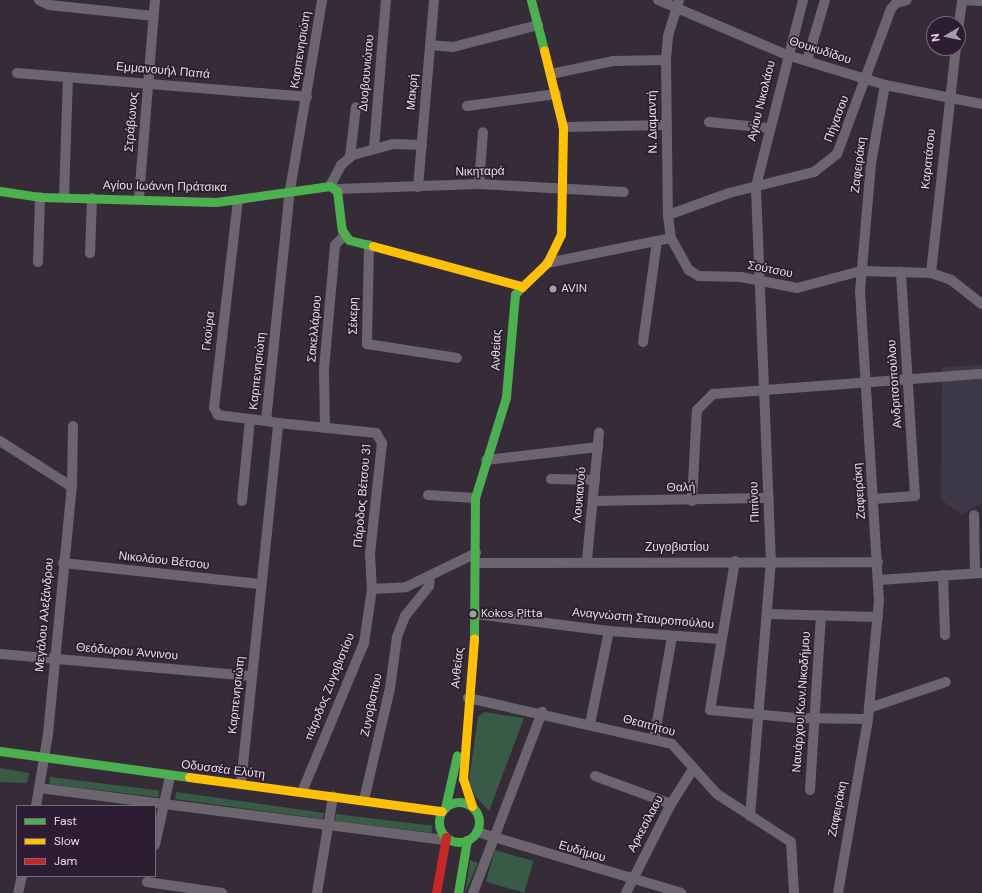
<!DOCTYPE html>
<meta charset="utf-8">
<style>
body{margin:0}
#map{position:relative;width:982px;height:893px;overflow:hidden;background:#352c37;font-family:"DM Sans",sans-serif}
div>[style]{position:absolute}
.education>*{inset:0;background:#3e3948}
.green>*{inset:0;background:#385a47;transform-origin:0 0}
.street>*{height:10px;margin:-5px;padding:0 5px;transform-origin:5px;border-radius:5px;background:#6c646e}
.fast>*{height:9px;margin:-4.5px;padding:0 4.5px;transform-origin:4.5px;border-radius:4.5px;background:#4caf50}
.fast>.ring{margin:-4.5px;padding:0;box-sizing:content-box;background:none;border:9px solid #4caf50;border-radius:50%}
.slow>*{height:9px;margin:-4.5px;padding:0 4.5px;transform-origin:4.5px;border-radius:4.5px;background:#ffc107}
.jam>*{height:9px;margin:-4.5px;padding:0 4.5px;transform-origin:4.5px;border-radius:4.5px;background:#c62828}
.dots>*{width:11px;height:11px;translate:-50% -50%;box-sizing:border-box;border:2px solid #2e1d32;border-radius:50%}
span{translate:-50% -50%;white-space:nowrap;text-align:center;line-height:1.15;-webkit-text-stroke:3.5px #2e1d32;paint-order:stroke}
.street-label{font-size:12px;color:#e5dae8}
.poi-label{font-size:12px;color:#e5dae8}
.left{translate:0 -50%;text-align:left}
.legend{position:absolute;left:16px;top:805px;width:140px;height:72px;box-sizing:border-box;background:#2e1d32;border:1px solid #77697b;margin:0;padding:5px 7px;list-style:none;font-size:12px;color:#e5dae8}
.legend li{display:flex;align-items:center;gap:8px;height:20px}
.legend b{width:20px;border:1px solid #77697b}
.north{position:absolute;left:926px;top:16px;width:40px;height:40px;box-sizing:border-box;background:#2e1d32;border:1px solid #77697b;border-radius:50%;rotate:261deg;font-size:11px;font-weight:700;line-height:16px;text-align:center;color:#e5dae8}
.north::after{content:'';display:block;margin:auto;width:14px;height:18px;background:#a79daa;clip-path:polygon(50% 0,100% 100%,50% 72%,0 100%)}
</style>
<div id="map">
<div class="education">
<div style="clip-path:polygon(982px 365px,982px 503px,962px 514px,941px 500px,942px 367px)"></div>
</div>
<div class="green">
<div style="clip-path:polygon(484px 712px,524px 718px,489px 811px,474px 795px,469px 780px,478px 717px)"></div>
<div style="clip-path:polygon(0 768px,29px 773px,27px 783px,0 782px)"></div>
<div style="left:50px;top:777px;width:110px;height:7px;rotate:7deg"></div>
<div style="clip-path:polygon(176px 792px,324px 813px,323px 819px,175px 799px)"></div>
<div style="left:336px;top:814px;width:97px;height:7px;rotate:7deg"></div>
<div style="left:495px;top:850px;width:40px;height:33px;rotate:16deg"></div>
<div style="clip-path:polygon(470px 860px,478px 863px,465px 893px)"></div>
</div>
<div class="street">
<div style="left:39px;top:0;width:11px;rotate:27deg"></div>
<div style="left:49px;top:5px;width:105px;rotate:6deg"></div>
<div style="left:658px;top:0;width:140px;rotate:23.1deg"></div>
<div style="left:787px;top:55px;width:102px;rotate:17deg"></div>
<div style="left:885px;top:85px;width:99px;rotate:11.1deg"></div>
<div style="left:679px;top:0;width:38px;rotate:107deg"></div>
<div style="left:668px;top:36px;width:24px;rotate:95deg"></div>
<div style="left:666px;top:60px;width:155px;rotate:89.3deg"></div>
<div style="left:668px;top:215px;width:23px;rotate:83deg"></div>
<div style="left:671px;top:238px;width:37px;rotate:61deg"></div>
<div style="left:689px;top:270px;width:12px;rotate:31deg"></div>
<div style="left:699px;top:276px;width:42px;rotate:1.4deg"></div>
<div style="left:741px;top:277px;width:57px;rotate:11.1deg"></div>
<div style="left:797px;top:288px;width:66px;rotate:-14.9deg"></div>
<div style="left:861px;top:271px;width:70px;rotate:1.6deg"></div>
<div style="left:931px;top:273px;width:21px;rotate:19deg"></div>
<div style="left:951px;top:280px;width:39px;rotate:38deg"></div>
<div style="left:963px;top:0;width:19px;rotate:3deg"></div>
<div style="left:958px;top:30px;width:30px;rotate:-82deg"></div>
<div style="left:430px;top:45px;width:23px;rotate:5deg"></div>
<div style="left:453px;top:47px;width:88px;rotate:-14.5deg"></div>
<div style="left:807px;top:61px;width:64px;rotate:-73.6deg"></div>
<div style="left:17px;top:73px;width:291px;rotate:4.7deg"></div>
<div style="left:551px;top:74px;width:63px;rotate:-11.8deg"></div>
<div style="left:613px;top:61px;width:53px;rotate:-1.1deg"></div>
<div style="left:467px;top:106px;width:90px;rotate:-7.7deg"></div>
<div style="left:709px;top:122px;width:59px;rotate:5.8deg"></div>
<div style="left:563px;top:127px;width:103px;rotate:-1.1deg"></div>
<div style="left:374px;top:148px;width:148px;rotate:-85.4deg"></div>
<div style="left:350px;top:157px;width:50px;rotate:-83.2deg"></div>
<div style="left:479px;top:184px;width:52px;rotate:-85.6deg"></div>
<div style="left:330px;top:186px;width:24px;rotate:-62deg"></div>
<div style="left:341px;top:165px;width:16px;rotate:-40deg"></div>
<div style="left:353px;top:155px;width:41px;rotate:-15.4deg"></div>
<div style="left:393px;top:144px;width:29px;rotate:2deg"></div>
<div style="left:418px;top:187px;width:188px;rotate:-85.1deg"></div>
<div style="left:337px;top:189px;width:142px;rotate:-2deg"></div>
<div style="left:479px;top:184px;width:145px;rotate:3.2deg"></div>
<div style="left:64px;top:197px;width:120px;rotate:-88.1deg"></div>
<div style="left:139px;top:198px;width:199px;rotate:-85.4deg"></div>
<div style="left:238px;top:200px;width:209px;rotate:96.6deg"></div>
<div style="left:214px;top:408px;width:8px;rotate:60deg"></div>
<div style="left:218px;top:415px;width:48px;rotate:7.1deg"></div>
<div style="left:668px;top:215px;width:65px;rotate:-19.8deg"></div>
<div style="left:729px;top:193px;width:88px;rotate:-13.9deg"></div>
<div style="left:814px;top:172px;width:29px;rotate:-38deg"></div>
<div style="left:837px;top:154px;width:155px;rotate:-69.6deg"></div>
<div style="left:891px;top:9px;width:8px;rotate:-50deg"></div>
<div style="left:896px;top:3px;width:11px;rotate:-15deg"></div>
<div style="left:369px;top:245px;width:99px;rotate:91.2deg"></div>
<div style="left:367px;top:344px;width:91px;rotate:8.8deg"></div>
<div style="left:90px;top:253px;width:55px;rotate:-87.9deg"></div>
<div style="left:38px;top:262px;width:65px;rotate:-88.2deg"></div>
<div style="left:547px;top:263px;width:126px;rotate:-11.4deg"></div>
<div style="left:931px;top:273px;width:226px;rotate:-83.7deg"></div>
<div style="left:643px;top:342px;width:102px;rotate:-82.1deg"></div>
<div style="left:278px;top:423px;width:99px;rotate:5.8deg"></div>
<div style="left:376px;top:433px;width:12px;rotate:59deg"></div>
<div style="left:382px;top:443px;width:111px;rotate:96.2deg"></div>
<div style="left:370px;top:553px;width:36px;rotate:87deg"></div>
<div style="left:372px;top:589px;width:55px;rotate:98.4deg"></div>
<div style="left:364px;top:643px;width:161px;rotate:112.6deg"></div>
<div style="left:325px;top:428px;width:59px;rotate:-91deg"></div>
<div style="left:324px;top:369px;width:124px;rotate:-84.9deg"></div>
<div style="left:335px;top:245px;width:13px;rotate:-45deg"></div>
<div style="left:0;top:441px;width:85px;rotate:32.6deg"></div>
<div style="left:486px;top:460px;width:113px;rotate:-6.6deg"></div>
<div style="left:551px;top:479px;width:44px;rotate:1.3deg"></div>
<div style="left:428px;top:495px;width:47px;rotate:3.7deg"></div>
<div style="left:873px;top:499px;width:42px;rotate:-4.1deg"></div>
<div style="left:915px;top:496px;width:225px;rotate:-93.6deg"></div>
<div style="left:242px;top:501px;width:81px;rotate:-84.4deg"></div>
<div style="left:593px;top:501px;width:176px;rotate:-1deg"></div>
<div style="left:692px;top:501px;width:91px;rotate:-86.9deg"></div>
<div style="left:697px;top:410px;width:23px;rotate:-45deg"></div>
<div style="left:713px;top:394px;width:270px;rotate:-4.3deg"></div>
<div style="left:974px;top:515px;width:58px;rotate:89deg"></div>
<div style="left:587px;top:560px;width:128px;rotate:-84.6deg"></div>
<div style="left:735px;top:561px;width:151px;rotate:99.5deg"></div>
<div style="left:710px;top:710px;width:86px;rotate:5.3deg"></div>
<div style="left:796px;top:718px;width:72px;rotate:0.8deg"></div>
<div style="left:63px;top:563px;width:199px;rotate:6.1deg"></div>
<div style="left:477px;top:563px;width:401px;rotate:-0.1deg"></div>
<div style="left:943px;top:575px;width:60px;rotate:88.1deg"></div>
<div style="left:879px;top:580px;width:103px;rotate:-3.9deg"></div>
<div style="left:372px;top:589px;width:34px;rotate:-3deg"></div>
<div style="left:406px;top:587px;width:78px;rotate:-25.9deg"></div>
<div style="left:476px;top:614px;width:134px;rotate:7.3deg"></div>
<div style="left:609px;top:631px;width:112px;rotate:4.1deg"></div>
<div style="left:767px;top:614px;width:111px;rotate:1.5deg"></div>
<div style="left:0;top:654px;width:252px;rotate:5deg"></div>
<div style="left:468px;top:698px;width:209px;rotate:12.7deg"></div>
<div style="left:672px;top:744px;width:67px;rotate:48deg"></div>
<div style="left:717px;top:794px;width:88px;rotate:33deg"></div>
<div style="left:791px;top:842px;width:51px;rotate:86.6deg"></div>
<div style="left:869px;top:708px;width:81px;rotate:-18.7deg"></div>
<div style="left:590px;top:724px;width:95px;rotate:-78.5deg"></div>
<div style="left:654px;top:739px;width:104px;rotate:-80deg"></div>
<div style="left:595px;top:776px;width:81px;rotate:20.2deg"></div>
<div style="left:241px;top:784px;width:363px;rotate:-84.1deg"></div>
<div style="left:278px;top:423px;width:12px;rotate:-171deg"></div>
<div style="left:266px;top:421px;width:232px;rotate:-84.1deg"></div>
<div style="left:290px;top:190px;width:193px;rotate:-80.4deg"></div>
<div style="left:39px;top:788px;width:409px;rotate:7.3deg"></div>
<div style="left:810px;top:790px;width:175px;rotate:-86.4deg"></div>
<div style="left:364px;top:800px;width:115px;rotate:-76.9deg"></div>
<div style="left:390px;top:688px;width:51px;rotate:-82.2deg"></div>
<div style="left:397px;top:637px;width:22px;rotate:-69deg"></div>
<div style="left:405px;top:616px;width:38px;rotate:-51deg"></div>
<div style="left:429px;top:586px;width:10px;rotate:-84deg"></div>
<div style="left:36px;top:806px;width:73px;rotate:-80.5deg"></div>
<div style="left:48px;top:734px;width:248px;rotate:-84.5deg"></div>
<div style="left:72px;top:487px;width:61px;rotate:-89.1deg"></div>
<div style="left:750px;top:816px;width:254px;rotate:-85.3deg"></div>
<div style="left:771px;top:563px;width:377px;rotate:-92.3deg"></div>
<div style="left:756px;top:186px;width:192px;rotate:-75.8deg"></div>
<div style="left:477px;top:832px;width:213px;rotate:16.6deg"></div>
<div style="left:155px;top:845px;width:71px;rotate:-77.7deg"></div>
<div style="left:147px;top:882px;width:76px;rotate:8.3deg"></div>
<div style="left:18px;top:893px;width:17px;rotate:-77deg"></div>
<div style="left:317px;top:893px;width:98px;rotate:-80.6deg"></div>
<div style="left:473px;top:893px;width:194px;rotate:-69.1deg"></div>
<div style="left:626px;top:893px;width:100px;rotate:-63.2deg"></div>
<div style="left:671px;top:804px;width:41px;rotate:-57.8deg"></div>
<div style="left:838px;top:893px;width:177px;rotate:-80.2deg"></div>
<div style="left:868px;top:719px;width:119px;rotate:-84.7deg"></div>
<div style="left:879px;top:601px;width:310px;rotate:-93.5deg"></div>
<div style="left:860px;top:292px;width:128px;rotate:-85.1deg"></div>
<div style="left:871px;top:164px;width:80px;rotate:-80deg"></div>
</div>
<div class="fast">
<div style="left:531px;top:0;width:52px;rotate:75.4deg"></div>
<div style="left:0;top:191px;width:40px;rotate:8.5deg"></div>
<div style="left:40px;top:197px;width:176px;rotate:1.6deg"></div>
<div style="left:216px;top:202px;width:115px;rotate:-8deg"></div>
<div style="left:330px;top:186px;width:9px;rotate:36deg"></div>
<div style="left:337px;top:191px;width:39px;rotate:83deg"></div>
<div style="left:342px;top:230px;width:12px;rotate:55deg"></div>
<div style="left:349px;top:240px;width:25px;rotate:14deg"></div>
<div style="left:474px;top:638px;width:140px;rotate:-89.6deg"></div>
<div style="left:475px;top:498px;width:106px;rotate:-72.9deg"></div>
<div style="left:506px;top:397px;width:103px;rotate:-85deg"></div>
<div style="left:515px;top:294px;width:10px;rotate:-45deg"></div>
<div style="left:0;top:751px;width:191px;rotate:7.8deg"></div>
<div class="ring" style="left:439px;top:802px;width:31px;height:31px"></div>
<div style="left:445px;top:808px;width:54px;rotate:-77.2deg"></div>
<div style="left:458px;top:893px;width:54px;rotate:-80.4deg"></div>
</div>
<div class="slow">
<div style="left:373px;top:246px;width:153px;rotate:15.1deg"></div>
<div style="left:522px;top:287px;width:35px;rotate:-44deg"></div>
<div style="left:547px;top:263px;width:32px;rotate:-64deg"></div>
<div style="left:561px;top:234px;width:107px;rotate:-88.9deg"></div>
<div style="left:563px;top:127px;width:79px;rotate:-103.9deg"></div>
<div style="left:189px;top:777px;width:255px;rotate:7.7deg"></div>
<div style="left:472px;top:806px;width:28px;rotate:-108deg"></div>
<div style="left:463px;top:779px;width:141px;rotate:-85.5deg"></div>
</div>
<div class="jam">
<div style="left:436px;top:893px;width:57px;rotate:-79.9deg"></div>
</div>
<div class="dots">
<div style="left:553px;top:289px;background:#a79daa"></div>
<div style="left:473px;top:614px;background:#a79daa"></div>
</div>
<div class="street-label">
<span style="left:301px;top:50px;rotate:-81deg">Καρπενησιώτη</span>
<span style="left:820px;top:51px;rotate:18deg">Θουκυδίδου</span>
<span style="left:163px;top:71px;rotate:5deg">Εμμανουήλ Παπά</span>
<span style="left:367px;top:73px;rotate:-85deg">Δυοβουνιώτου</span>
<span style="left:413px;top:92px;rotate:-85deg">Μακρή</span>
<span style="left:762px;top:101px;rotate:-76deg">Αγίου Νικολάου</span>
<span style="left:837px;top:119px;rotate:-69deg">Πήγασου</span>
<span style="left:132px;top:122px;rotate:-85deg">Στράβωνος</span>
<span style="left:653px;top:122px;rotate:-91deg">Ν. Διαμαντή</span>
<span style="left:929px;top:159px;rotate:-84deg">Καρατάσου</span>
<span style="left:859px;top:165px;rotate:-83deg">Ζαφειράκη</span>
<span style="left:480px;top:172px;rotate:-1deg">Νικηταρά</span>
<span style="left:165px;top:187px;rotate:1deg">Αγίου Ιωάννη Πράτσικα</span>
<span style="left:770px;top:270px;rotate:11deg">Σούτσου</span>
<span style="left:354px;top:316px;rotate:-89deg">Σέκερη</span>
<span style="left:315px;top:329px;rotate:-85deg">Σακελλάριου</span>
<span style="left:209px;top:331px;rotate:-84deg">Γκούρα</span>
<span style="left:497px;top:350px;rotate:-88deg">Ανθείας</span>
<span style="left:258px;top:371px;rotate:-84deg">Καρπενησιώτη</span>
<span style="left:895px;top:384px;rotate:-94deg">Ανδριτσοπούλου</span>
<span style="left:681px;top:488px;rotate:-1deg">Θαλή</span>
<span style="left:860px;top:491px;rotate:-94deg">Ζαφειράκη</span>
<span style="left:580px;top:495px;rotate:-85deg">Λουκιανού</span>
<span style="left:363px;top:496px;rotate:-85deg">Πάροδος Βέτσου 31</span>
<span style="left:755px;top:502px;rotate:-92deg">Πιπίνου</span>
<span style="left:677px;top:548px">Ζυγοβιστίου</span>
<span style="left:164px;top:561px;rotate:6deg">Νικολάου Βέτσου</span>
<span style="left:45px;top:615px;rotate:-85deg">Μεγάλου Αλεξάνδρου</span>
<span style="left:643px;top:619px;rotate:5deg">Αναγνώστη Σταυροπούλου</span>
<span style="left:127px;top:652px;rotate:5deg">Θεόδωρου Άννινου</span>
<span style="left:458px;top:668px;rotate:-84deg">Ανθείας</span>
<span style="left:330px;top:687px;rotate:-68deg">πάροδος Ζυγοβιστίου</span>
<span style="left:237px;top:695px;rotate:-84deg">Καρπενησιώτη</span>
<span style="left:802px;top:702px;rotate:-86deg">Ναυάρχου Κων.Νικοδήμου</span>
<span style="left:372px;top:705px;rotate:-78deg">Ζυγοβιστίου</span>
<span style="left:649px;top:726px;rotate:15deg">Θεαιτήτου</span>
<span style="left:223px;top:770px;rotate:7deg">Οδυσσέα Ελύτη</span>
<span style="left:838px;top:809px;rotate:-79deg">Ζαφειράκη</span>
<span style="left:646px;top:824px;rotate:-62deg">Αρκεσίλαου</span>
<span style="left:582px;top:852px;rotate:16deg">Ευδήμου</span>
</div>
<div class="poi-label">
<span class="left" style="left:561px;top:289px">AVIN</span>
<span class="left" style="left:481px;top:614px">Kokos Pitta</span>
</div>
<ul class="legend">
<li><b style="height:5px;background:#4caf50"></b>Fast</li>
<li><b style="height:5px;background:#ffc107"></b>Slow</li>
<li><b style="height:5px;background:#c62828"></b>Jam</li>
</ul>
<div class="north">N</div>
</div>
